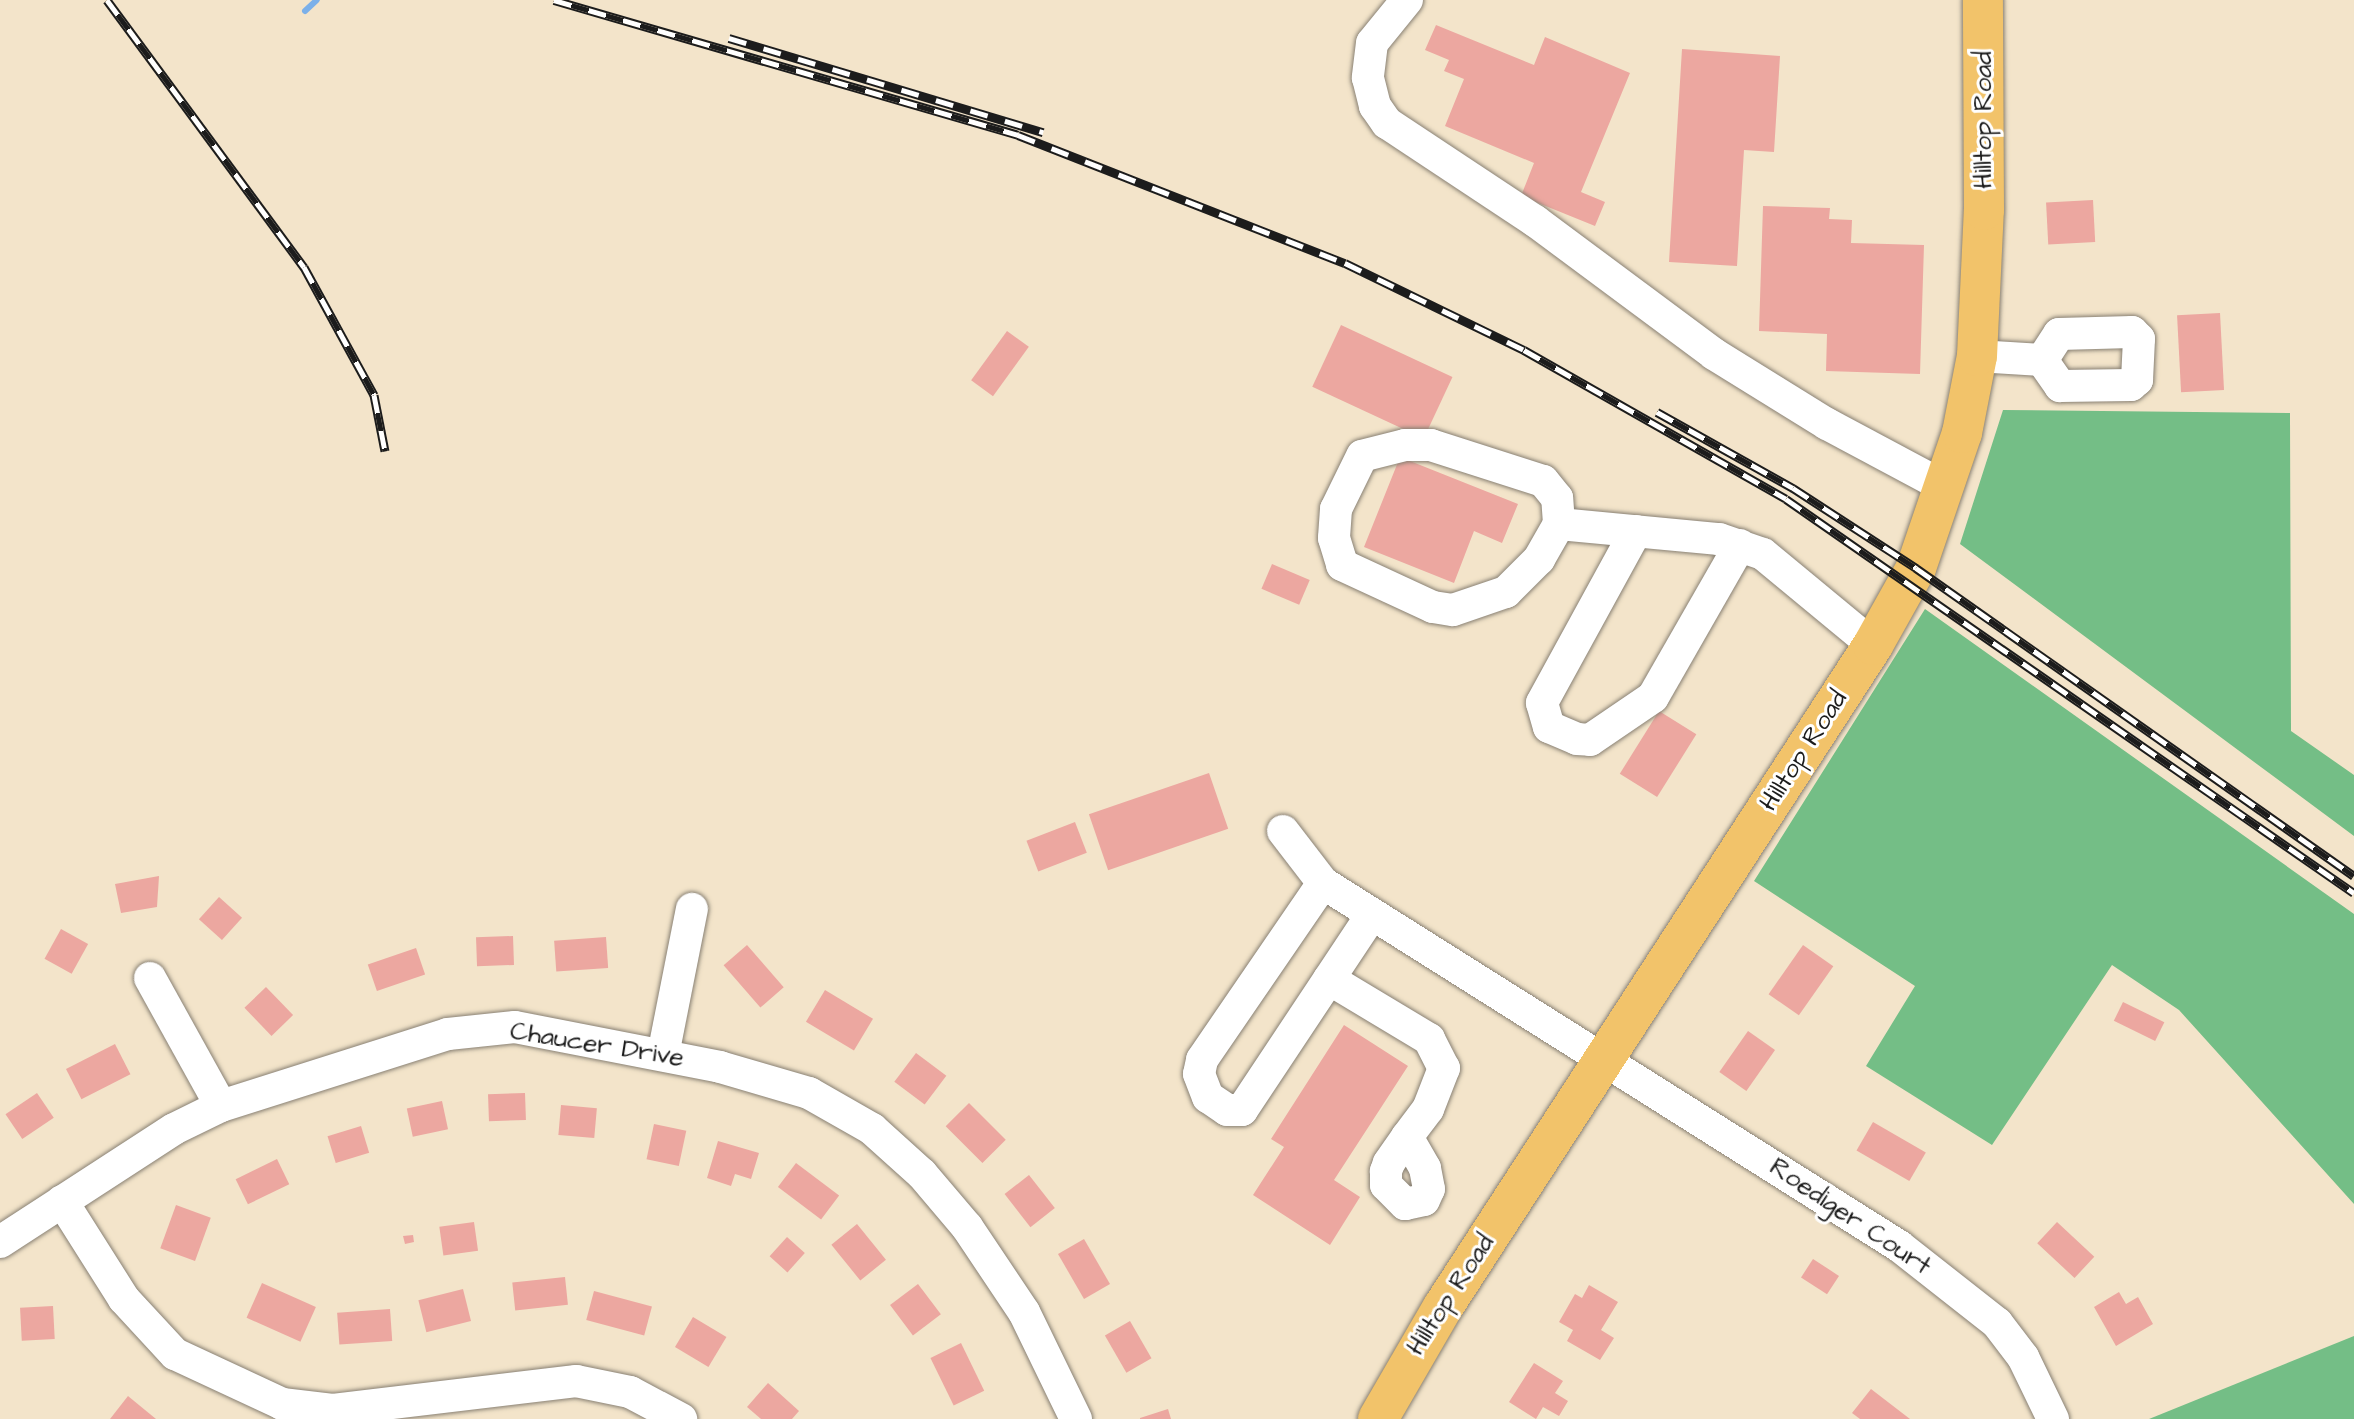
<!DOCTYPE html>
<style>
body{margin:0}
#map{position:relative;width:2354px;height:1419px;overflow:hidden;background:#f3e4ca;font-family:"Architects Daughter",sans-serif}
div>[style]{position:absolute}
.forest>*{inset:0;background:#74be86}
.stream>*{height:6px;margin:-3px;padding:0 3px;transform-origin:3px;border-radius:3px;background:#7bb0e9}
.building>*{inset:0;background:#eca7a0;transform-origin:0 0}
.roads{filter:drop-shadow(0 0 2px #888073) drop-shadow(0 0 2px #888073)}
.minor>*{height:32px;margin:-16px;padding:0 16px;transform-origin:16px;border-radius:16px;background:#fff}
.major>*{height:40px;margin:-20px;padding:0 20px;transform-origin:20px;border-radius:20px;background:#f2c36a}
.rail>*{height:9px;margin-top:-4.5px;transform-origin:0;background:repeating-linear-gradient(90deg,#fff 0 18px,#1c1c1c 0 36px);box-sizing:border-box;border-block:2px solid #1c1c1c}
span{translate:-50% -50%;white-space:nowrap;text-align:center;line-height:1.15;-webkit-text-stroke:6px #fff;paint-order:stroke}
.street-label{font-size:26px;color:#1c1c1c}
</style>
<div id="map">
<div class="forest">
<div style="clip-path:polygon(2003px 410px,2290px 413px,2291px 731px,2354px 775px,2354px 836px,1960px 544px)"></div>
<div style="clip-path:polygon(1925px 609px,2354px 914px,2354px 1204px,2179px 1010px,2112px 965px,1992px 1145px,1866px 1066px,1915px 986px,1754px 881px)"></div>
<div style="clip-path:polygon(2354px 1336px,2354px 1419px,2149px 1419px)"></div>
</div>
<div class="stream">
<div style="left:305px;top:11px;width:16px;rotate:-43deg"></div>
</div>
<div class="building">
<div style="clip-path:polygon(1436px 25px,1534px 65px,1545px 37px,1630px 73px,1581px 192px,1605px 202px,1595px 226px,1521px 196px,1534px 163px,1445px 126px,1464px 79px,1444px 71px,1449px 60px,1425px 50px)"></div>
<div style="clip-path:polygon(1682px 49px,1780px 56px,1774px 152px,1744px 150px,1737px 266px,1669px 262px)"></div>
<div style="left:2093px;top:200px;width:42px;height:47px;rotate:87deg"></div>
<div style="clip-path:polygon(1763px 206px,1830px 208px,1829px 219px,1852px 220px,1851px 243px,1924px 245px,1920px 374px,1826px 371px,1827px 334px,1759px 331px)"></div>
<div style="left:2220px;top:313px;width:77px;height:43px;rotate:87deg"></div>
<div style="left:1341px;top:325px;width:123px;height:68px;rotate:25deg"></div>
<div style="left:1007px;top:331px;width:27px;height:61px;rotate:36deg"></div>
<div style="clip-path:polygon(1400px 457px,1518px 504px,1502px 543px,1474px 531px,1454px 583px,1364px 547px)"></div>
<div style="left:1272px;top:564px;width:41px;height:27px;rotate:23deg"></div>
<div style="left:1659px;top:711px;width:44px;height:74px;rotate:32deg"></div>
<div style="left:1209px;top:773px;width:59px;height:127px;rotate:71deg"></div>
<div style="left:1075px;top:822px;width:33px;height:52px;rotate:69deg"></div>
<div style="clip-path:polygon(159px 876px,157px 907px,121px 913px,115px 884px)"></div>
<div style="left:219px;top:897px;width:31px;height:30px;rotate:42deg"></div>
<div style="left:61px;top:929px;width:31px;height:34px;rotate:29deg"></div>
<div style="left:513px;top:936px;width:29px;height:37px;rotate:88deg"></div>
<div style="left:606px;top:937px;width:31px;height:52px;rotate:86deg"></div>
<div style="left:747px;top:945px;width:56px;height:31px;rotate:49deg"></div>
<div style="left:1803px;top:945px;width:37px;height:60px;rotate:35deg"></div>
<div style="left:416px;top:948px;width:28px;height:51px;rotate:71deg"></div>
<div style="left:266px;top:987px;width:39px;height:30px;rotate:46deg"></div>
<div style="left:825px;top:990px;width:56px;height:37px;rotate:31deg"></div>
<div style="left:2123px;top:1002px;width:46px;height:21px;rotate:26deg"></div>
<div style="clip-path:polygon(1344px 1025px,1408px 1066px,1334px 1180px,1360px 1197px,1330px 1245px,1253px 1195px,1284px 1147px,1271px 1139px)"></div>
<div style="left:1748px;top:1031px;width:33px;height:50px;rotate:35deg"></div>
<div style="left:115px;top:1044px;width:34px;height:55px;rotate:63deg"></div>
<div style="left:916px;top:1053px;width:38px;height:36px;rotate:37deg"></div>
<div style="left:37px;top:1093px;width:30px;height:38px;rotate:56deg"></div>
<div style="left:525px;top:1093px;width:27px;height:37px;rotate:88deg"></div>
<div style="left:442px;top:1101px;width:29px;height:36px;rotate:78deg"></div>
<div style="left:969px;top:1103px;width:52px;height:33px;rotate:45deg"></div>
<div style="left:561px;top:1105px;width:36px;height:30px;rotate:5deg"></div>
<div style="left:1873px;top:1122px;width:61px;height:33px;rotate:30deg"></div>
<div style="left:654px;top:1124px;width:33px;height:36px;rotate:12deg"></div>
<div style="left:361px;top:1126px;width:28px;height:35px;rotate:73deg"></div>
<div style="clip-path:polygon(718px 1141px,759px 1153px,751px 1179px,735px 1174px,731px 1186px,707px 1178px)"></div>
<div style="left:277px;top:1159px;width:28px;height:46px;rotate:64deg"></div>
<div style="left:796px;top:1163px;width:54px;height:30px;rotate:37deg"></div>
<div style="left:1029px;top:1175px;width:42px;height:31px;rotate:52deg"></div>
<div style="left:176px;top:1205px;width:37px;height:46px;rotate:20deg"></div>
<div style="left:474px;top:1222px;width:29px;height:35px;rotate:82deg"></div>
<div style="left:2057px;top:1222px;width:51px;height:29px;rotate:43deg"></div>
<div style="left:857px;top:1224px;width:46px;height:33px;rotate:51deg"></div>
<div style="clip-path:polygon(413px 1235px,414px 1242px,405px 1244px,403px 1236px)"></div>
<div style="left:787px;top:1237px;width:24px;height:26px;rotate:42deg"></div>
<div style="left:1084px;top:1239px;width:52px;height:30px;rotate:60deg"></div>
<div style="left:1813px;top:1259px;width:31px;height:22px;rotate:33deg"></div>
<div style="left:565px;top:1277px;width:28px;height:53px;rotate:84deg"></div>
<div style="left:262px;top:1283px;width:59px;height:38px;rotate:24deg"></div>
<div style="left:918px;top:1284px;width:38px;height:35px;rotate:53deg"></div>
<div style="clip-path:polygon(1589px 1285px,1618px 1302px,1601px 1330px,1614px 1338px,1600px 1360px,1567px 1341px,1573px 1330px,1559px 1322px,1575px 1294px,1582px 1298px)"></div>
<div style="left:463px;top:1289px;width:33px;height:46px;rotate:76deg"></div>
<div style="left:594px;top:1291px;width:60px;height:30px;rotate:15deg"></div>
<div style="clip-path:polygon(2119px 1292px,2126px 1304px,2138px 1297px,2153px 1324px,2116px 1346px,2094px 1307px)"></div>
<div style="left:53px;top:1306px;width:33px;height:33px;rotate:87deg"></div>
<div style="left:390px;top:1309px;width:32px;height:53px;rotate:86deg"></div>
<div style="left:693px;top:1317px;width:39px;height:35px;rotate:31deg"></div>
<div style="left:1130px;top:1321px;width:43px;height:29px;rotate:60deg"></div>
<div style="left:961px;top:1343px;width:53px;height:34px;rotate:64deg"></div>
<div style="clip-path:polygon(1534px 1363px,1563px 1381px,1555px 1393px,1568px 1401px,1559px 1416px,1543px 1407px,1536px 1419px,1509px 1402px)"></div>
<div style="clip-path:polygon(768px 1383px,799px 1411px,792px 1419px,761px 1419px,747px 1407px)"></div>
<div style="clip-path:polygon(1871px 1389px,1910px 1419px,1860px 1419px,1852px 1413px)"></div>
<div style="clip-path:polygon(128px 1396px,156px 1419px,110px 1419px)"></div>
<div style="clip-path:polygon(1168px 1409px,1171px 1419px,1140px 1419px,1140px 1418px)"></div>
</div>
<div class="roads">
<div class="minor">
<div style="left:1407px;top:0;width:55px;rotate:129.1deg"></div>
<div style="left:1372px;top:43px;width:35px;rotate:97deg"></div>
<div style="left:1368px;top:78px;width:29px;rotate:76deg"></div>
<div style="left:1375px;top:106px;width:21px;rotate:55deg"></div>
<div style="left:1387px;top:123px;width:178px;rotate:33.5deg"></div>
<div style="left:1535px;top:221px;width:223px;rotate:36.6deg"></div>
<div style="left:1714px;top:354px;width:133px;rotate:31.8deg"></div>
<div style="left:1827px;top:424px;width:134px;rotate:28.1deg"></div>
<div style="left:1977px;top:356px;width:65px;rotate:3.5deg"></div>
<div style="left:2042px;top:360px;width:32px;rotate:55deg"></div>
<div style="left:2060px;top:386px;width:71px;rotate:-0.8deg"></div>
<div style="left:2131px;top:385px;width:8px;rotate:-40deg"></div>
<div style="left:2137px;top:380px;width:41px;rotate:-87.2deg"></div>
<div style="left:2139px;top:339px;width:10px;rotate:-135deg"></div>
<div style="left:2132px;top:332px;width:73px;rotate:178.4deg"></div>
<div style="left:2059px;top:334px;width:31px;rotate:123deg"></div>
<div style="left:1559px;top:524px;width:26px;rotate:-94deg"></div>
<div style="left:1557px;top:498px;width:22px;rotate:-129deg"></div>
<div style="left:1543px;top:481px;width:118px;rotate:-162.2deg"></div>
<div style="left:1431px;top:445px;width:26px;rotate:180deg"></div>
<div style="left:1405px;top:445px;width:44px;rotate:165.7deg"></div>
<div style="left:1362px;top:456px;width:59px;rotate:116.1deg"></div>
<div style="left:1336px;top:509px;width:29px;rotate:94deg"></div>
<div style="left:1334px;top:538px;width:28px;rotate:73deg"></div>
<div style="left:1342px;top:565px;width:100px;rotate:24.8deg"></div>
<div style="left:1433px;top:607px;width:20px;rotate:9deg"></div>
<div style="left:1453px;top:610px;width:56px;rotate:-18.8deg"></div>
<div style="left:1506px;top:592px;width:47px;rotate:-45deg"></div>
<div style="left:1539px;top:559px;width:40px;rotate:-60.3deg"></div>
<div style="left:1559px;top:524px;width:161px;rotate:5.4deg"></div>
<div style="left:1719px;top:539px;width:46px;rotate:18.8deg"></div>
<div style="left:1763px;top:554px;width:143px;rotate:39.6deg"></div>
<div style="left:1636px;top:531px;width:196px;rotate:118.7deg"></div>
<div style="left:1542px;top:703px;width:25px;rotate:74deg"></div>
<div style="left:1549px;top:727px;width:30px;rotate:23deg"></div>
<div style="left:1577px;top:739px;width:13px;rotate:4deg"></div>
<div style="left:1590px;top:740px;width:76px;rotate:-34.3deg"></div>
<div style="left:1653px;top:697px;width:175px;rotate:-60.2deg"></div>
<div style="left:1283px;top:831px;width:66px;rotate:52.4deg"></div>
<div style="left:1323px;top:883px;width:681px;rotate:32.22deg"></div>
<div style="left:1899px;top:1246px;width:125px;rotate:38.2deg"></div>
<div style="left:1997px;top:1323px;width:43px;rotate:52.6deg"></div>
<div style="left:2023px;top:1357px;width:69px;rotate:64.2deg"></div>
<div style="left:1323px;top:883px;width:214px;rotate:124.4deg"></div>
<div style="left:1202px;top:1060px;width:14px;rotate:102deg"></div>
<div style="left:1199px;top:1074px;width:25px;rotate:69deg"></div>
<div style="left:1208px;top:1097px;width:23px;rotate:34deg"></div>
<div style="left:1227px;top:1110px;width:15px"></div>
<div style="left:1242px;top:1110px;width:235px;rotate:-56.4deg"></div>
<div style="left:150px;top:978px;width:146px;rotate:61deg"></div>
<div style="left:1329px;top:979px;width:117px;rotate:31deg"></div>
<div style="left:1429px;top:1039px;width:33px;rotate:63deg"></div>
<div style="left:1444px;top:1068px;width:44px;rotate:111.3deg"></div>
<div style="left:1428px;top:1109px;width:35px;rotate:127deg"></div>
<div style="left:1407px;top:1137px;width:32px;rotate:125deg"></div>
<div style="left:1389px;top:1163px;width:9px;rotate:111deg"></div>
<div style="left:1386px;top:1171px;width:14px;rotate:90deg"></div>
<div style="left:1386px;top:1185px;width:27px;rotate:45deg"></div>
<div style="left:1405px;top:1204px;width:19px;rotate:-12deg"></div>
<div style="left:1424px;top:1200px;width:12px;rotate:-66deg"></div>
<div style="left:1429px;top:1189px;width:21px;rotate:-101deg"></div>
<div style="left:1425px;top:1168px;width:36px;rotate:-120deg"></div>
<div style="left:663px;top:1055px;width:149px;rotate:-78.8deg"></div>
<div style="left:62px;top:1201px;width:116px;rotate:57.7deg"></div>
<div style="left:124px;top:1299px;width:75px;rotate:47.2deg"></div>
<div style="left:175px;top:1354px;width:118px;rotate:25deg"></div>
<div style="left:282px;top:1404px;width:51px;rotate:6.7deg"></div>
<div style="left:333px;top:1410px;width:245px;rotate:-6.8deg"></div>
<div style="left:576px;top:1381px;width:55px;rotate:11.5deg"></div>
<div style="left:630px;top:1392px;width:58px;rotate:27.9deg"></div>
<div style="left:0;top:1242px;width:207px;rotate:-33deg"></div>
<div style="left:174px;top:1129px;width:52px;rotate:-26.1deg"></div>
<div style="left:221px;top:1106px;width:238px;rotate:-17.6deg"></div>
<div style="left:448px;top:1034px;width:67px;rotate:-6deg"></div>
<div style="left:515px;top:1027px;width:209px;rotate:11deg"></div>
<div style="left:720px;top:1067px;width:93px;rotate:16.3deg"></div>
<div style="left:809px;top:1093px;width:73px;rotate:29.7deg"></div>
<div style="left:872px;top:1129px;width:67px;rotate:42deg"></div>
<div style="left:922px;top:1174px;width:70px;rotate:49.7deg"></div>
<div style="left:967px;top:1227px;width:102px;rotate:56.2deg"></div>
<div style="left:1024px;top:1312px;width:119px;rotate:64.1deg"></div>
</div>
<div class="major">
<div style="left:1378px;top:1419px;width:129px;rotate:-59.9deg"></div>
<div style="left:1443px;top:1307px;width:789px;rotate:-56.99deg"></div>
<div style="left:1873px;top:645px;width:88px;rotate:-60.8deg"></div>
<div style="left:1916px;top:568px;width:143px;rotate:-71.2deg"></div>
<div style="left:1962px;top:433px;width:78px;rotate:-79deg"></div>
<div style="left:1977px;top:356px;width:146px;rotate:-87.3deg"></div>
<div style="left:1984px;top:210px;width:210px;rotate:-90.3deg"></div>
</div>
</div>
<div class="rail">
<div style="left:107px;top:0;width:332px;rotate:53.6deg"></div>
<div style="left:304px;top:267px;width:146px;rotate:61.3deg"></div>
<div style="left:374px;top:395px;width:57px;rotate:78.9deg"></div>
<div style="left:554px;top:0;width:483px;rotate:16.2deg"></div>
<div style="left:1018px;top:135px;width:351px;rotate:21.4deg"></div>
<div style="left:1345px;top:263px;width:199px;rotate:25.9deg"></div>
<div style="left:1524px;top:350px;width:301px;rotate:29.6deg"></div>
<div style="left:1786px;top:499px;width:691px;rotate:34.75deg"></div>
<div style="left:729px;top:38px;width:328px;rotate:16.7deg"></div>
<div style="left:1657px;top:412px;width:156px;rotate:29.2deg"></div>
<div style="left:1793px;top:488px;width:147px;rotate:33deg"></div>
<div style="left:1916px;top:568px;width:535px;rotate:35.11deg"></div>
</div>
<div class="street-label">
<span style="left:1984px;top:120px;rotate:-90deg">Hilltop Road</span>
<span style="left:1804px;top:751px;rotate:-57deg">Hilltop Road</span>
<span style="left:597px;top:1045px;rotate:9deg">Chaucer Drive</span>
<span style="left:1850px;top:1217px;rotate:34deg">Roediger Court</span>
<span style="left:1451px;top:1295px;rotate:-57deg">Hilltop Road</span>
</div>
</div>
